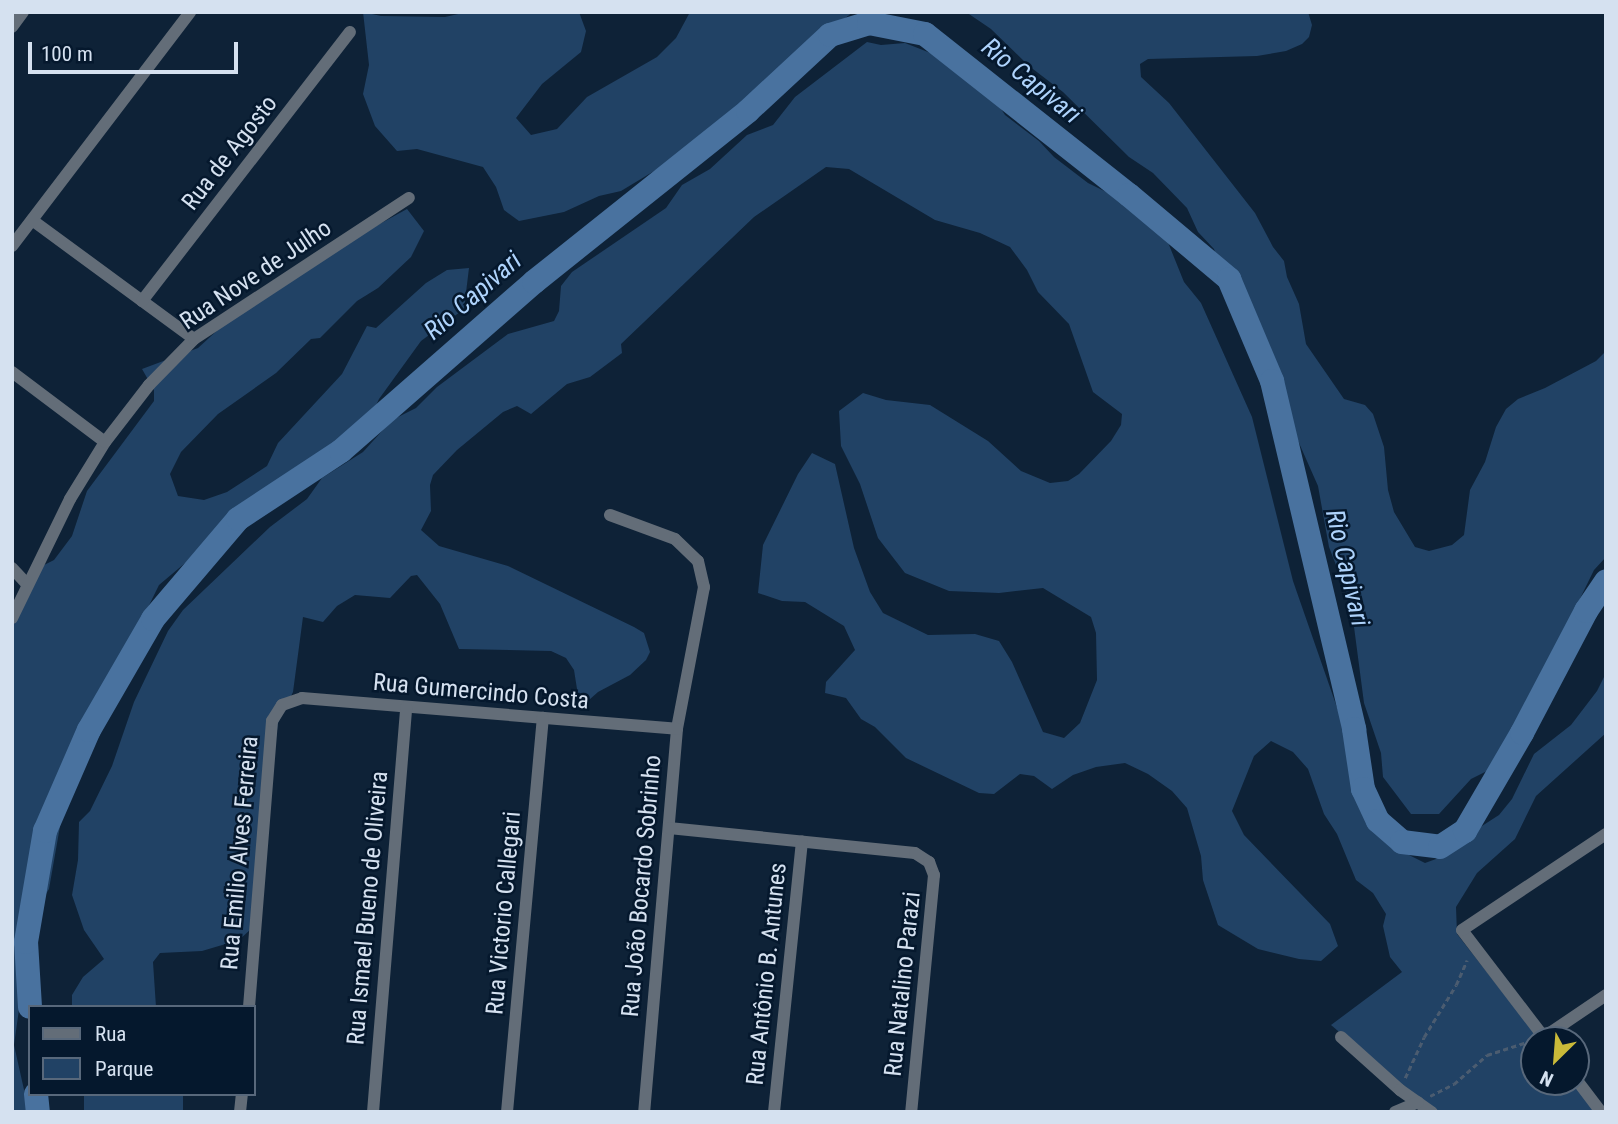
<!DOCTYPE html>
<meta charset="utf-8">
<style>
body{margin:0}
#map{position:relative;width:1618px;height:1124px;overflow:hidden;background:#0e2237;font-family:"Roboto Condensed",sans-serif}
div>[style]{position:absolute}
.green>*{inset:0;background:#214265;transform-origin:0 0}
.river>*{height:24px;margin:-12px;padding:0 12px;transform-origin:12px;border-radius:12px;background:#49729f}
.path>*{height:2.5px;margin-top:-1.25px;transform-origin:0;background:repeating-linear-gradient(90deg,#4b5c70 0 5px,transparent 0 8.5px)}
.street>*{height:12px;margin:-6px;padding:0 6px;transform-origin:6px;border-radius:6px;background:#636d78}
span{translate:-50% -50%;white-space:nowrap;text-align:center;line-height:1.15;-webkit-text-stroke:5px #05182d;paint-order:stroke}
.street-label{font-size:24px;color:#d5e1f0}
.water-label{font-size:26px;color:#aed3fc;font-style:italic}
.frame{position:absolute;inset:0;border:14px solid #d5e1f0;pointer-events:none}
.legend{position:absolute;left:28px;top:1005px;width:228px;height:91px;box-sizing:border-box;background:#05182d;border:2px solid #58687b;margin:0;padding:9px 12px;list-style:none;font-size:21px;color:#d5e1f0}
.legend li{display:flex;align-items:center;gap:14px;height:35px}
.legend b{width:35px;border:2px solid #58687b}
.north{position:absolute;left:1520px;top:1026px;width:70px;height:70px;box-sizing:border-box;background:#05182d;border:2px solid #58687b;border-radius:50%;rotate:205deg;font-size:19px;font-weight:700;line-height:28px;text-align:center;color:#d5e1f0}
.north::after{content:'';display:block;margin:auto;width:24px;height:32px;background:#caba39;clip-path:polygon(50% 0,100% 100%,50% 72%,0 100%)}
.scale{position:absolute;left:28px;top:42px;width:210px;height:32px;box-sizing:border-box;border:4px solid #d5e1f0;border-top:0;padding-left:9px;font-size:21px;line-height:24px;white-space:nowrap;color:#d5e1f0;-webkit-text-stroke:5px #05182d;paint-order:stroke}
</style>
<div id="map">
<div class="green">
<div style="clip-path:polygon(363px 12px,381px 16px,445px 17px,467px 12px,579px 12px,586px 31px,581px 52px,542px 84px,516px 118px,531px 135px,557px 129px,587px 97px,657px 57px,676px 38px,690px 12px,853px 12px,789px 62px,698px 150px,669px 162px,621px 191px,599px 196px,564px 212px,519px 221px,504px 210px,496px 187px,483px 167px,417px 149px,397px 151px,375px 126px,363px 94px,369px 65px)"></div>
<div style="clip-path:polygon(966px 12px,1308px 12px,1312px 25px,1309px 37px,1302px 44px,1286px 51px,1257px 56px,1148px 59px,1140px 64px,1141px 77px,1169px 103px,1255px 213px,1273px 247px,1284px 261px,1287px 277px,1299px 304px,1306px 344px,1344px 399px,1365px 405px,1373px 414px,1384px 447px,1388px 490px,1394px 512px,1415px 547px,1429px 551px,1452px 545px,1464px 535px,1470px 490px,1485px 462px,1496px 427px,1506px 409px,1518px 399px,1545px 388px,1596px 361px,1606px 351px,1606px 557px,1594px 570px,1528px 705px,1517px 750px,1495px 767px,1471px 779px,1439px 814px,1411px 814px,1383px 777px,1381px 753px,1364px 703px,1351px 604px,1329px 547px,1318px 486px,1284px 409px,1261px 342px,1221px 271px,1214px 249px,1198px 232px,1187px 208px,1153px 173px,1129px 157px,1063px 92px,1029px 66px,991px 29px)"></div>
<div style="clip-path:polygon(867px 42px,881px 45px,905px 43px,956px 63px,992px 95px,1005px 115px,1039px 141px,1054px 157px,1088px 183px,1133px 205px,1165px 235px,1184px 282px,1201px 303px,1252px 417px,1293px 581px,1349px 742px,1376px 811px,1407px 854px,1425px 863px,1447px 855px,1457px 842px,1499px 815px,1512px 799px,1534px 754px,1571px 725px,1597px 691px,1606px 673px,1606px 733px,1536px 796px,1515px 839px,1477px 873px,1456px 907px,1457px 934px,1540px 1040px,1534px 1040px,1534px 1082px,1572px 1082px,1596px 1112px,1439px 1112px,1419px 1100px,1331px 1025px,1402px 972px,1390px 957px,1383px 926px,1386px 914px,1373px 893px,1356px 880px,1337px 834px,1324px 814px,1308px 769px,1293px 752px,1271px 741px,1254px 756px,1232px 811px,1244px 835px,1330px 924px,1338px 946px,1321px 961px,1299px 959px,1258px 949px,1218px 925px,1203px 880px,1201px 856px,1187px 808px,1172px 791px,1148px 774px,1125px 763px,1096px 767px,1073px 775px,1052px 789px,1034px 776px,1020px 774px,994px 794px,979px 793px,906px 758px,875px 727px,861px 719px,846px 698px,825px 693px,826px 682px,855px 650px,844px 626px,805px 602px,782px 601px,758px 593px,763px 545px,798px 474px,812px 453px,835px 464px,854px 548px,870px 592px,883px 613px,928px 635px,975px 634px,999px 641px,1012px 662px,1043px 732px,1064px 738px,1080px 723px,1097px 680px,1096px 633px,1091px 617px,1043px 588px,999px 593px,949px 591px,905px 573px,878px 538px,860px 484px,841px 446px,839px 411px,863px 393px,886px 400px,930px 405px,988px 441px,1021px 471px,1050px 483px,1068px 481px,1079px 474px,1111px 441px,1121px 425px,1122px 414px,1093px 392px,1069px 324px,1038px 292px,1027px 270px,1010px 247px,980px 233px,935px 220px,849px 169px,826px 167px,754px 217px,621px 344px,622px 353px,590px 377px,567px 384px,531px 414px,517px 406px,503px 412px,457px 450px,433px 475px,430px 485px,431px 511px,421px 530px,439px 546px,508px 566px,634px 627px,644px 633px,650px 652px,646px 660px,630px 675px,598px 692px,580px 708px,574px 670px,566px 658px,551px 651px,459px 649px,440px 604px,417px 575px,411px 576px,390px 598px,355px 595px,337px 606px,323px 622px,303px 617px,293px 692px,278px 723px,251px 929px,239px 940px,202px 951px,160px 953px,153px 962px,156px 1007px,72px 1007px,72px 995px,83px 977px,104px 959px,84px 930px,72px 895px,78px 860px,79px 822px,90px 811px,112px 766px,134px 702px,168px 631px,183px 610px,270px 527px,307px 499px,322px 478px,363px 452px,392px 420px,416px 408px,437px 387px,508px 334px,554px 321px,559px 311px,561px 286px,572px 272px,666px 208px,682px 185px,710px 169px,747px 135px,773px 125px,795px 97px)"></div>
<div style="clip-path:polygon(407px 209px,424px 231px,411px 257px,378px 288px,357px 301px,320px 338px,311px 339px,276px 373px,218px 414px,181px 452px,170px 474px,178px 496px,204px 500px,227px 492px,267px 466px,278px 443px,342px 374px,367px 326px,376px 328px,426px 283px,447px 270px,469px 268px,464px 309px,421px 341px,379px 399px,368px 422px,314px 465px,261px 493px,229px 526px,159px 585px,102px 701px,89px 718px,67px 763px,60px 787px,58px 810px,62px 815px,49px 889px,32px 917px,14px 1045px,29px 1112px,12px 1112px,12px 628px,42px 566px,54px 560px,72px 536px,87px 491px,154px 401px,154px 390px,142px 369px,198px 348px,266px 286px)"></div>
<div style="left:84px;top:1094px;width:99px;height:18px"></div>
</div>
<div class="river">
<div style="left:30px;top:1007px;width:65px;rotate:-93.5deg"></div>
<div style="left:26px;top:942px;width:113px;rotate:-80.3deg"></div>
<div style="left:45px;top:831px;width:110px;rotate:-66.5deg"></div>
<div style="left:89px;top:730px;width:128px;rotate:-60deg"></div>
<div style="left:153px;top:619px;width:131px;rotate:-49.6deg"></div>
<div style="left:238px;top:519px;width:123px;rotate:-33.4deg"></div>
<div style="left:341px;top:451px;width:257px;rotate:-41.2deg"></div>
<div style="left:534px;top:282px;width:274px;rotate:-38.6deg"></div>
<div style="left:748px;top:111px;width:112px;rotate:-42.8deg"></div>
<div style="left:830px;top:35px;width:41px;rotate:-17.1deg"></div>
<div style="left:869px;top:23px;width:57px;rotate:11.1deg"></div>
<div style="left:925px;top:34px;width:260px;rotate:38.3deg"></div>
<div style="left:1129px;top:195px;width:131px;rotate:40deg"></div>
<div style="left:1229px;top:279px;width:111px;rotate:67.1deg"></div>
<div style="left:1272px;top:381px;width:358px;rotate:76.7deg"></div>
<div style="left:1354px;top:729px;width:61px;rotate:81.5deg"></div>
<div style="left:1363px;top:789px;width:35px;rotate:65deg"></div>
<div style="left:1378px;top:821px;width:32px;rotate:41deg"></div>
<div style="left:1402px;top:842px;width:38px;rotate:7deg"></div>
<div style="left:1440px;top:847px;width:30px;rotate:-33deg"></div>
<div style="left:1465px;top:831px;width:113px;rotate:-59.8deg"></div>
<div style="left:1522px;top:733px;width:138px;rotate:-62.3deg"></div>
<div style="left:1586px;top:611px;width:36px;rotate:-56deg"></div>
<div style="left:36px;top:1094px;width:18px;rotate:84deg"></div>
</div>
<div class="path">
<div style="left:1405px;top:1078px;width:45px;rotate:-65.1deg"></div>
<div style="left:1424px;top:1037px;width:61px;rotate:-58.4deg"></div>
<div style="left:1456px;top:985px;width:27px;rotate:-66deg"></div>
<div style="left:1430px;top:1096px;width:27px;rotate:-27deg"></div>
<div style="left:1454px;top:1084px;width:44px;rotate:-41.3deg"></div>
<div style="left:1487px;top:1055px;width:45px;rotate:-18deg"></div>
</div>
<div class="street">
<div style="left:12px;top:27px;width:19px;rotate:-54deg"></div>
<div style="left:32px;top:220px;width:201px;rotate:36.3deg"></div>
<div style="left:12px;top:246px;width:294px;rotate:-52.7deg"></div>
<div style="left:142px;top:301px;width:340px;rotate:-52.3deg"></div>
<div style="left:12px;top:372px;width:116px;rotate:37deg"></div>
<div style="left:610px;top:515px;width:69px;rotate:20.3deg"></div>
<div style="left:675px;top:539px;width:32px;rotate:44deg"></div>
<div style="left:698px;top:561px;width:27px;rotate:77deg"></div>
<div style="left:704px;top:587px;width:145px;rotate:100.8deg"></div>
<div style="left:677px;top:729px;width:384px;rotate:94.9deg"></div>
<div style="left:12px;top:568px;width:23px;rotate:47deg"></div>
<div style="left:12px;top:618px;width:132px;rotate:-64deg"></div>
<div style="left:70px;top:499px;width:67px;rotate:-58.4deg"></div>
<div style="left:105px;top:442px;width:72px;rotate:-52.3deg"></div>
<div style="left:149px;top:385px;width:64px;rotate:-45.6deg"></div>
<div style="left:194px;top:339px;width:257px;rotate:-33.3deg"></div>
<div style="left:669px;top:828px;width:247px;rotate:5.8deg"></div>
<div style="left:915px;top:853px;width:17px;rotate:33deg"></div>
<div style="left:929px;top:862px;width:14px;rotate:69deg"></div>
<div style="left:934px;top:875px;width:238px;rotate:95.5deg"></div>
<div style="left:249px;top:1007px;width:287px;rotate:-85.4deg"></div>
<div style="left:272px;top:721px;width:19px;rotate:-58deg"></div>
<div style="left:282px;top:705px;width:21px;rotate:-19deg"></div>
<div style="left:302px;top:698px;width:376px;rotate:4.7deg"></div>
<div style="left:1341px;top:1037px;width:79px;rotate:41.9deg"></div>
<div style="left:1400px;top:1090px;width:39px;rotate:35deg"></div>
<div style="left:1544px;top:1037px;width:75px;rotate:-34.1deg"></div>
<div style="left:1546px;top:1040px;width:138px;rotate:-127.4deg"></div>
<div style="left:1462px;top:930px;width:173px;rotate:-33.7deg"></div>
<div style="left:1576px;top:1079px;width:41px;rotate:52.9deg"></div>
<div style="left:240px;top:1112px;width:18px;rotate:-84deg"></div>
<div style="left:373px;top:1112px;width:406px;rotate:-85.3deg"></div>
<div style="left:507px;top:1112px;width:396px;rotate:-84.8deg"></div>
<div style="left:774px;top:1112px;width:272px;rotate:-84.1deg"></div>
<div style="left:1395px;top:1112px;width:25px;rotate:-23deg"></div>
</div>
<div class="street-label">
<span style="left:230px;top:153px;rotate:-52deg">Rua de Agosto</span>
<span style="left:256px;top:275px;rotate:-34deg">Rua Nove de Julho</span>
<span style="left:481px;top:692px;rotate:5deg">Rua Gumercindo Costa</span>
<span style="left:240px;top:853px;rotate:-85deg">Rua Emilio Alves Ferreira</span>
<span style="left:642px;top:886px;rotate:-85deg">Rua João Bocardo Sobrinho</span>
<span style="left:368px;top:908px;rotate:-85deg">Rua Ismael Bueno de Oliveira</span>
<span style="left:504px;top:913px;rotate:-85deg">Rua Victorio Callegari</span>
<span style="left:767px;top:974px;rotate:-84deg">Rua Antônio B. Antunes</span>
<span style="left:903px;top:984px;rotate:-84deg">Rua Natalino Parazi</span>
</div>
<div class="water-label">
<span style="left:1031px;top:81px;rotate:39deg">Rio Capivari</span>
<span style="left:473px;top:296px;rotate:-41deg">Rio Capivari</span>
<span style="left:1347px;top:568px;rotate:77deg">Rio Capivari</span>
</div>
<div class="frame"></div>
<ul class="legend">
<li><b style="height:9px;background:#636d78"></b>Rua</li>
<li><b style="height:19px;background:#214265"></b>Parque</li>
</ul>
<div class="north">N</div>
<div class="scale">100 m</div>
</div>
